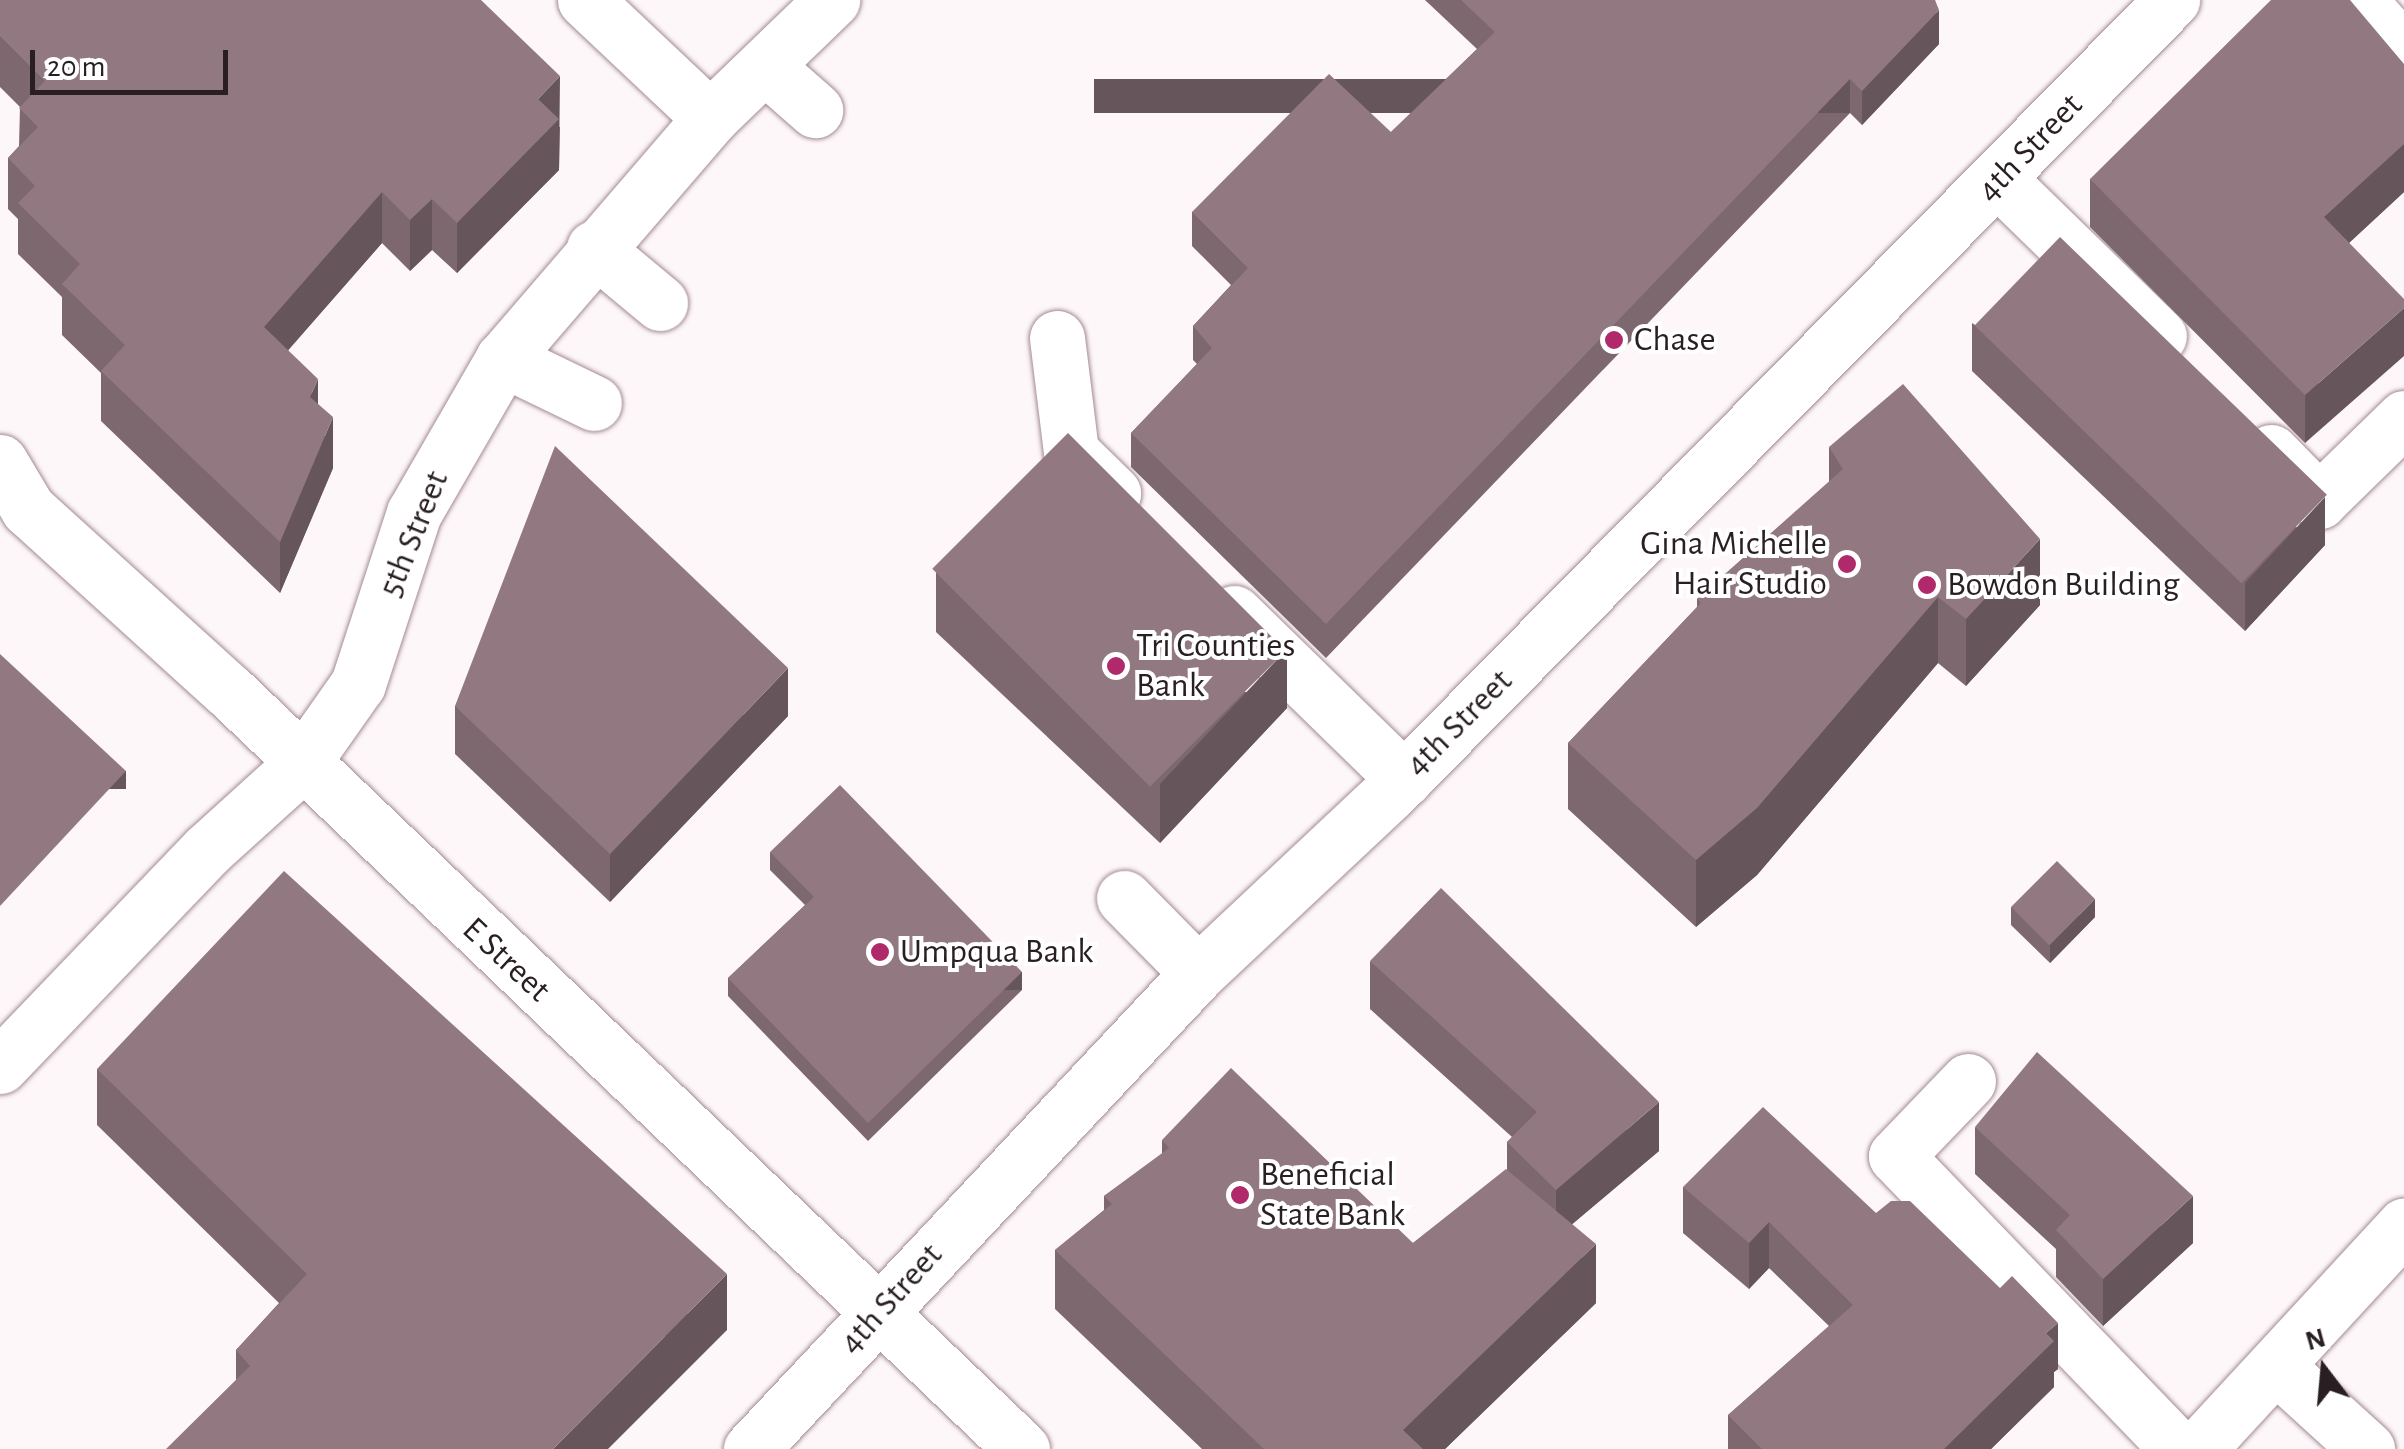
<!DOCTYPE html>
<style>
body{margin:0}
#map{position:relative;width:2404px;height:1449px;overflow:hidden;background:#fdf7f9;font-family:"Alegreya Sans",sans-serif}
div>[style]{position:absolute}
.roads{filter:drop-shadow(0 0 2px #a48a93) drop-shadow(0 0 2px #a48a93)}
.minor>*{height:55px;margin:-27.5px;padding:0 27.5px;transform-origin:27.5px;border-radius:27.5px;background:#fff}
.major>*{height:55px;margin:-27.5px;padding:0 27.5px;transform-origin:27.5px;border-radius:27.5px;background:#fff}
.wall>*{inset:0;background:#7e686f}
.shaded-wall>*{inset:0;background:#66555a;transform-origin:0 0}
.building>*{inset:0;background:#927981;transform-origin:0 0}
.dots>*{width:28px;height:28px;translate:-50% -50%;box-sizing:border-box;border:5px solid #fff;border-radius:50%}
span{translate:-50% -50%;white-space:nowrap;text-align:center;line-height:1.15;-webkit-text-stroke:8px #fff;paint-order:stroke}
.street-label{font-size:35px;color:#291f22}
.poi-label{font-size:35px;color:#291f22}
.left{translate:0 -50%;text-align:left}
.right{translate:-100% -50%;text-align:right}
.north{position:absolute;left:2274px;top:1319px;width:100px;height:100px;-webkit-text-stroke:8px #fff;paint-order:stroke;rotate:344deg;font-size:28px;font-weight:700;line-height:40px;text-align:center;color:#291f22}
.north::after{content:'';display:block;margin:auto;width:35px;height:45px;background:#291f22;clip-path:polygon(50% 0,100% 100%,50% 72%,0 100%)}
.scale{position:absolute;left:30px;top:50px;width:198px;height:45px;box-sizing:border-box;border:5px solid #291f22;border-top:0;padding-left:12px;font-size:30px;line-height:35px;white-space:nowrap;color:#291f22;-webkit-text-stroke:8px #fff;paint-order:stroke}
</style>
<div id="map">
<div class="roads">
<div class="minor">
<div style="left:585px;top:0;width:172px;rotate:43.3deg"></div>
<div style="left:2358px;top:0;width:69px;rotate:48deg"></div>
<div style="left:765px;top:66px;width:67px;rotate:41.3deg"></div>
<div style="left:2000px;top:181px;width:222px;rotate:44.3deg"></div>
<div style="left:594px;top:248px;width:86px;rotate:39.8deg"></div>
<div style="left:1057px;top:338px;width:115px;rotate:83deg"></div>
<div style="left:1071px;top:452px;width:59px;rotate:44.3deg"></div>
<div style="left:503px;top:359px;width:101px;rotate:25.8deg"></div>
<div style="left:2271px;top:452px;width:69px;rotate:45.6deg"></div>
<div style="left:2319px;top:501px;width:119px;rotate:-44.3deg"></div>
<div style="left:0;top:462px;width:55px;rotate:59.2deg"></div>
<div style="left:28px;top:509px;width:271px;rotate:42.2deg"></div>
<div style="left:229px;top:691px;width:1097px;rotate:43.71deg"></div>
<div style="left:1234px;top:613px;width:238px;rotate:44.3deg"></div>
<div style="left:1124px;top:898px;width:105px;rotate:45.4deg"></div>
<div style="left:0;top:1066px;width:298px;rotate:-46.2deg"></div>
<div style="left:206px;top:851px;width:128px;rotate:-42.2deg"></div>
<div style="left:301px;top:765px;width:99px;rotate:-54.9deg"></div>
<div style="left:358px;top:684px;width:180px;rotate:-71.9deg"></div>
<div style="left:414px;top:513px;width:178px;rotate:-60deg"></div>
<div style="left:503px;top:359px;width:318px;rotate:-49.3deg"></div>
<div style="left:710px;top:118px;width:170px;rotate:-44deg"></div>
<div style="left:1968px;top:1081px;width:104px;rotate:133.8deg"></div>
<div style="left:1896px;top:1156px;width:407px;rotate:46.1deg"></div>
<div style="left:2277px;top:1367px;width:122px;rotate:42.3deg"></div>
<div style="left:751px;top:1449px;width:653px;rotate:-46.8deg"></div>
<div style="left:1198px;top:973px;width:263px;rotate:-43.2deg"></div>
<div style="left:1390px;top:793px;width:1114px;rotate:-45.4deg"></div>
</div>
<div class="major">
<div style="left:2198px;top:1449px;width:304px;rotate:-47.3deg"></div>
</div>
</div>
<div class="wall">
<div style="clip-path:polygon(0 0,560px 127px,559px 170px,457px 273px,432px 250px,410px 271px,382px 243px,288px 350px,318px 405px,333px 468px,280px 593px,101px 421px,101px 373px,62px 335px,62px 297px,18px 254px,18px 219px,8px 209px,8px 158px,19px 146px,20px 107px,0 87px)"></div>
<div style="clip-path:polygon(1425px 0,1935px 0,1939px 44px,1862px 125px,1850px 113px,1326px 658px,1131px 467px,1131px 433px,1197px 364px,1193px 360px,1193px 326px,1231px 285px,1192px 246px,1192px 212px,1391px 132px,1477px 49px)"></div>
<div style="clip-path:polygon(2404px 64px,2404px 192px,2349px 243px,2305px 443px,2090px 227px,2090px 179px)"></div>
<div style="clip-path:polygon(1972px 323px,2325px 545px,2245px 631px,1972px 371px)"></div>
<div style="clip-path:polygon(1829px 447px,2040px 605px,1966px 686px,1938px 663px,1757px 875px,1696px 927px,1568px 809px,1568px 743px,1697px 607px,1697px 599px,1829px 482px)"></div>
<div style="clip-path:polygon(936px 572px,1287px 708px,1160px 843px,936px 632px)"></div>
<div style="clip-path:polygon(455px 706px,788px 716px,610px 902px,455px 754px)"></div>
<div style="clip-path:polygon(770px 852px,1022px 990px,868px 1141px,728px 996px,728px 978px,805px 905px,770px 870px)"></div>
<div style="clip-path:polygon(2011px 907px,2095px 917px,2050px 963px,2011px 925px)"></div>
<div style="clip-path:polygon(1370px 961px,1659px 1151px,1572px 1224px,1596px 1303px,1445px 1449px,1202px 1449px,1055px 1309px,1055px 1250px,1104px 1210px,1104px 1196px,1162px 1154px,1162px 1140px,1413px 1243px,1507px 1170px,1507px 1142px,1512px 1137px,1370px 1009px)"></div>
<div style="clip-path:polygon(97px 1069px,727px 1330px,236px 1380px,236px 1350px,279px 1303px,97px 1125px)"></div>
<div style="clip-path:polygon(1975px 1127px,2193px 1243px,2103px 1326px,2056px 1277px,2056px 1249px,1975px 1174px)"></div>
<div style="clip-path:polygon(1683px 1187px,1876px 1213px,2058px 1369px,2054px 1372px,2054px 1387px,1991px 1449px,1728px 1449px,1728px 1415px,1829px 1326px,1769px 1268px,1749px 1289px,1683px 1233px)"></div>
</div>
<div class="shaded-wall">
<div style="clip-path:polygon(1939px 10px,1939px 44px,1862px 125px,1862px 91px)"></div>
<div style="clip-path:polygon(560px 76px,559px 170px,457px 273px,457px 223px,538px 99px)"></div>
<div style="left:1850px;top:79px;width:34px;height:756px;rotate:90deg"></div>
<div style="clip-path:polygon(2404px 144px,2404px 192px,2324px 266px,2324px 217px)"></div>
<div style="clip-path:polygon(382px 192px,382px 243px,264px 378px,264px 327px)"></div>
<div style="clip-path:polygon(432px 199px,432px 250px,410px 271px,410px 220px)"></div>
<div style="clip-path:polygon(2404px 308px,2404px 356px,2305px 443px,2305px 395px)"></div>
<div style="clip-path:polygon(318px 379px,318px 430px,310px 397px)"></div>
<div style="clip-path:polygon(333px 417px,333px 468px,280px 593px,280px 542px)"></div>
<div style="clip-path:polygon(2325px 497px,2325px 545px,2245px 631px,2245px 583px)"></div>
<div style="clip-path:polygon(2040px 539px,2040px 605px,1966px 686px,1966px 619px)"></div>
<div style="clip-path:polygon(1938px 597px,1938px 663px,1757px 875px,1696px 927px,1696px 860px)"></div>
<div style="clip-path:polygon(1287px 649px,1287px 708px,1160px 843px,1160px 784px)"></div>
<div style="clip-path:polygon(788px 668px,788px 716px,610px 902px,610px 854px)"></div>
<div style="left:126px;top:771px;width:18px;height:185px;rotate:90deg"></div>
<div style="clip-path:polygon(2095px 899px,2095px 917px,2050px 963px,2050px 945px)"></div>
<div style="left:1022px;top:972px;width:18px;height:216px;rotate:90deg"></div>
<div style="clip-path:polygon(1659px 1102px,1659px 1151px,1556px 1238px,1556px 1190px)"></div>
<div style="clip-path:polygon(2193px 1196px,2193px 1243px,2103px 1326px,2103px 1279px)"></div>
<div style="clip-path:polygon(1769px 1222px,1769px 1268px,1749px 1289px,1749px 1243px)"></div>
<div style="clip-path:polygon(1596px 1244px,1596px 1303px,1445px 1449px,1403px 1449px,1403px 1430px)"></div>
<div style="clip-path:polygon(727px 1274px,727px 1330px,608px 1449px,553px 1449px)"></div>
<div style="clip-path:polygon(2058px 1323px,2058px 1369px,2054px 1372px,2054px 1387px,1991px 1449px,1944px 1449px,2046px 1333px)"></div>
</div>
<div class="building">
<div style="clip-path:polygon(0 0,481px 0,560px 76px,538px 99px,559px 119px,457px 223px,432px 199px,410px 220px,382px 192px,264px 327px,318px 379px,310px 397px,333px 417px,280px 542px,101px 371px,125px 345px,62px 284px,80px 264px,18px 203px,35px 186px,8px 158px,38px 127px,19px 108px,45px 81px,0 36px)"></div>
<div style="clip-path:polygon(1461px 0,1935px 0,1939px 10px,1862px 91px,1850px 79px,1326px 624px,1131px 433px,1212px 348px,1193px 326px,1248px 268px,1192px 212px,1329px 74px,1391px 132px,1495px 32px)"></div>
<div style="clip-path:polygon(2271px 0,2350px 0,2404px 64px,2404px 144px,2324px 217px,2404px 299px,2404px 308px,2305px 395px,2090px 179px)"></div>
<div style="left:2060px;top:237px;width:371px;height:123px;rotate:44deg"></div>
<div style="clip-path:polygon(1903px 384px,2040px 539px,1966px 619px,1938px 597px,1757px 808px,1696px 860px,1568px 743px,1701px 603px,1697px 599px,1843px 469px,1829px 447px)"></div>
<div style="left:1068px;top:433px;width:308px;height:192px;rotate:45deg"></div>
<div style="clip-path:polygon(555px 446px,788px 668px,610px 854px,455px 706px)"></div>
<div style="clip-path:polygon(0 654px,126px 771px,0 906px)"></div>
<div style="clip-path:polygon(840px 785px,1022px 972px,868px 1123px,728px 978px,814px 897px,770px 852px)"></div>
<div style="left:2057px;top:861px;width:54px;height:65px;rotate:45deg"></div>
<div style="clip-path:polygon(284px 871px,727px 1274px,553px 1449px,166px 1449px,250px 1366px,236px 1350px,307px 1274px,97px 1069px)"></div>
<div style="clip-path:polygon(1441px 888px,1659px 1102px,1556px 1190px,1507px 1142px,1537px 1112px,1370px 961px)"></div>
<div style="clip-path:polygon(2037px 1052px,2193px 1196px,2103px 1279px,2056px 1230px,2070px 1215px,1975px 1127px)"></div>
<div style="clip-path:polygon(1231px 1068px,1413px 1243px,1506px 1169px,1596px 1244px,1403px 1430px,1423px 1449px,1264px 1449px,1055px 1250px,1112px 1204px,1104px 1196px,1169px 1148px,1162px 1140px)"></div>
<div style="clip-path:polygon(1763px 1107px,1876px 1213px,1891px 1201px,1910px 1201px,2000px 1288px,2012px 1276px,2058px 1323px,2046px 1333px,2054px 1341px,1944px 1449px,1762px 1449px,1728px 1415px,1853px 1305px,1769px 1222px,1749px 1243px,1683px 1187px)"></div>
</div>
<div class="dots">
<div style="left:1614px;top:340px;background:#b0296b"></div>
<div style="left:1847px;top:564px;background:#b0296b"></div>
<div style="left:1927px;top:585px;background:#b0296b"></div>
<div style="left:1116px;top:666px;background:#b0296b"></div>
<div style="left:880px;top:952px;background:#b0296b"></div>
<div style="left:1240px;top:1195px;background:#b0296b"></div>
</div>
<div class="street-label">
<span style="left:2030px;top:148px;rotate:-46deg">4th Street</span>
<span style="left:414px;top:534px;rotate:-68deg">5th Street</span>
<span style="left:1459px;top:723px;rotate:-45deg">4th Street</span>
<span style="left:506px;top:960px;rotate:43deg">E Street</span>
<span style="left:891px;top:1299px;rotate:-48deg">4th Street</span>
</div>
<div class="poi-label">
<span class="left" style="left:1634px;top:340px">Chase</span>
<span class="right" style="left:1827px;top:564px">Gina Michelle<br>Hair Studio</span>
<span class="left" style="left:1947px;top:585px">Bowdon Building</span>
<span class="left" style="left:1136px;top:666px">Tri Counties<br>Bank</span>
<span class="left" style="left:900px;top:952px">Umpqua Bank</span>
<span class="left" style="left:1260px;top:1195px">Beneficial<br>State Bank</span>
</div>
<div class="north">N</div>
<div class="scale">20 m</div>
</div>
